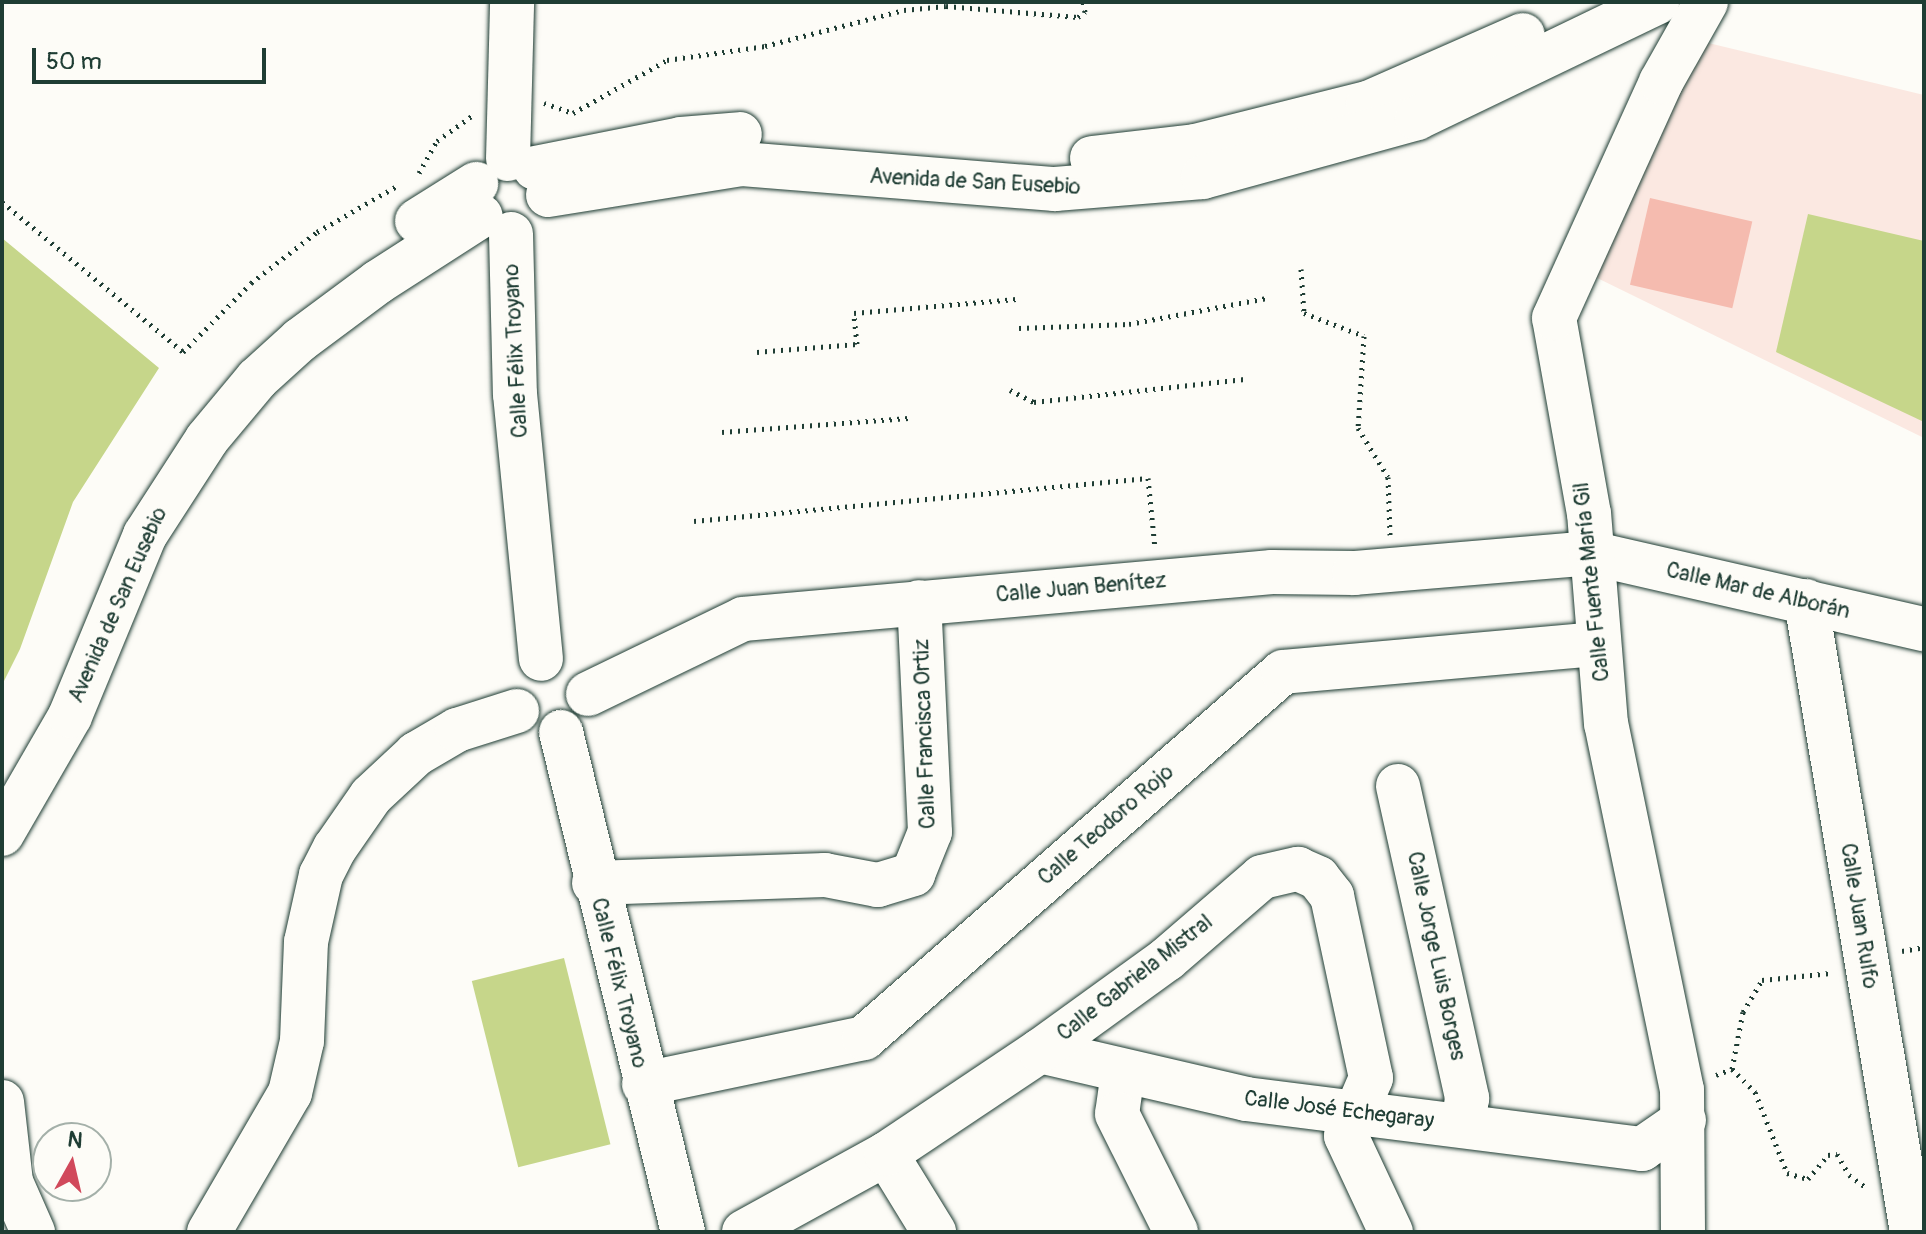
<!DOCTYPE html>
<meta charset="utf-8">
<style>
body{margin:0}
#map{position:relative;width:1926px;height:1234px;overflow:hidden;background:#fdfcf7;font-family:Pangolin,sans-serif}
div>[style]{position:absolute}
.built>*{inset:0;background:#fbe8e1}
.green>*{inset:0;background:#c6d68a;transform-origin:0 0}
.building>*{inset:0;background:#f5bbaf;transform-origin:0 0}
.path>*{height:5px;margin-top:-2.5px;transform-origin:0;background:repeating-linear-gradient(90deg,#1f3d34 0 2px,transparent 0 8px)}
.roads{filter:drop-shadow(0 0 2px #1f3d34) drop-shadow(0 0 2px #1f3d34)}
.minor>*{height:44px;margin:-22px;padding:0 22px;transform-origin:22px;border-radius:22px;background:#fdfcf7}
span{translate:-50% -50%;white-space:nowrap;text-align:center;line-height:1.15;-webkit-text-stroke:6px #fdfcf7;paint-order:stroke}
.street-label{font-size:22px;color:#1f3d34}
.frame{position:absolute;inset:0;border:4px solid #1f3d34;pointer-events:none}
.north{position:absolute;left:32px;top:1122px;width:80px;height:80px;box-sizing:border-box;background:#fdfcf7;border:2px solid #a4b0a9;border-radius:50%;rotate:8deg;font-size:22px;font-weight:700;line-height:32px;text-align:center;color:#1f3d34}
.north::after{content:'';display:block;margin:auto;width:28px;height:36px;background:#d1495b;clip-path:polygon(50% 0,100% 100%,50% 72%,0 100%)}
.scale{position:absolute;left:32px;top:48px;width:234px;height:36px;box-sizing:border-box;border:4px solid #1f3d34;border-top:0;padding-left:10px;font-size:24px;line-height:28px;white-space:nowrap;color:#1f3d34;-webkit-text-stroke:6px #fdfcf7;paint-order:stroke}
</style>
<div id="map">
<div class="built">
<div style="clip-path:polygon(1700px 41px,1924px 95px,1924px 438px,1587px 273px)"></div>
</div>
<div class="green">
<div style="clip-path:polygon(1808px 214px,1924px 241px,1924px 422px,1776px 352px)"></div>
<div style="clip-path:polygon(2px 238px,159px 368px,73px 502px,20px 649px,2px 685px)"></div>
<div style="left:564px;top:958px;width:192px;height:95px;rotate:76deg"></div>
</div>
<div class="building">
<div style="left:1650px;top:198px;width:105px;height:89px;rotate:13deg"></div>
</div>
<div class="path">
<div style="left:544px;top:103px;width:31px;rotate:19deg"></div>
<div style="left:573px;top:113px;width:108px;rotate:-29.4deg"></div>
<div style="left:667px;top:60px;width:99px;rotate:-8.1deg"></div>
<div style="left:765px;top:46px;width:144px;rotate:-14.5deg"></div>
<div style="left:904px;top:10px;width:42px;rotate:-5.4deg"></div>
<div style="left:946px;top:6px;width:132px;rotate:4.8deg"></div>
<div style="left:1078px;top:17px;width:9px;rotate:-36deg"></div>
<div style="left:1085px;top:12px;width:10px;rotate:-101deg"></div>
<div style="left:419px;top:173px;width:37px;rotate:-61deg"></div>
<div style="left:437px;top:141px;width:44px;rotate:-35.8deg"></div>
<div style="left:2px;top:202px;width:235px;rotate:39.6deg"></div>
<div style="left:183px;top:352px;width:97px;rotate:-45.4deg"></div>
<div style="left:251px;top:283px;width:83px;rotate:-37.7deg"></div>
<div style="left:317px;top:232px;width:92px;rotate:-29.9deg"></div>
<div style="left:1301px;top:269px;width:44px;rotate:86.1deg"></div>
<div style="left:1304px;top:313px;width:64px;rotate:21deg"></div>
<div style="left:1364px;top:336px;width:92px;rotate:93.7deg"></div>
<div style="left:1358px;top:428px;width:57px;rotate:58.5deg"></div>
<div style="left:1388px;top:477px;width:58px;rotate:88deg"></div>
<div style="left:1019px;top:328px;width:110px;rotate:-2.1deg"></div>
<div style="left:1129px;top:324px;width:139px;rotate:-10.7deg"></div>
<div style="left:757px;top:352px;width:100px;rotate:-4.6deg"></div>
<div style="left:857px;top:344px;width:31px;rotate:-96deg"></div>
<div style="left:854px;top:313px;width:163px;rotate:-4.9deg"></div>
<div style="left:1010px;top:390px;width:27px;rotate:27deg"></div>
<div style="left:1034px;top:402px;width:212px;rotate:-6.2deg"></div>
<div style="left:722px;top:432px;width:187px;rotate:-4.3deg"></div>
<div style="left:694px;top:521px;width:456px;rotate:-5.4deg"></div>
<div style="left:1148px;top:478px;width:70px;rotate:84.3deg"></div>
<div style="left:1902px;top:951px;width:22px;rotate:-10deg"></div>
<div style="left:1732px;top:1069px;width:33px;rotate:45deg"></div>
<div style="left:1755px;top:1092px;width:87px;rotate:68.4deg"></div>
<div style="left:1787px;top:1173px;width:22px;rotate:16deg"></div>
<div style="left:1808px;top:1179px;width:31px;rotate:-50deg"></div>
<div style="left:1828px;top:1155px;width:9px;rotate:-6deg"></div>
<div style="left:1837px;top:1154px;width:24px;rotate:60deg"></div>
<div style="left:1849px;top:1175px;width:22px;rotate:36deg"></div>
<div style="left:1716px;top:1075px;width:17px;rotate:-21deg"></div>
<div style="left:1732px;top:1069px;width:58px;rotate:-79.1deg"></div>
<div style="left:1743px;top:1012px;width:37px;rotate:-59deg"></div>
<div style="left:1762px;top:980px;width:69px;rotate:-5.8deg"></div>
</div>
<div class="roads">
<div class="minor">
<div style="left:1092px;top:158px;width:104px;rotate:-6.6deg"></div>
<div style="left:1195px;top:146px;width:178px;rotate:-14deg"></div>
<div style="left:1368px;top:103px;width:169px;rotate:-23.7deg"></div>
<div style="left:508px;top:159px;width:157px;rotate:-88.5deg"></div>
<div style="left:535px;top:168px;width:149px;rotate:-11.2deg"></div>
<div style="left:681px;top:139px;width:59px;rotate:-4.8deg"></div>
<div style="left:548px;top:195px;width:196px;rotate:-9.1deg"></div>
<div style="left:742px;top:164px;width:314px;rotate:4.6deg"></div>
<div style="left:1055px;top:189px;width:148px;rotate:-4.6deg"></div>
<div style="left:1203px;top:177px;width:222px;rotate:-15.4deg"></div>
<div style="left:1417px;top:118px;width:267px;rotate:-25.7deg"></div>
<div style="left:417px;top:221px;width:70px;rotate:-32.1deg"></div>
<div style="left:511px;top:234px;width:160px;rotate:88.6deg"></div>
<div style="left:515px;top:394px;width:266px;rotate:84.4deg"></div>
<div style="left:1806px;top:601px;width:640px;rotate:80.46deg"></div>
<div style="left:588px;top:694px;width:172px;rotate:-25.8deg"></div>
<div style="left:743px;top:619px;width:531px;rotate:-5.08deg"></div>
<div style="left:1272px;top:572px;width:82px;rotate:0.7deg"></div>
<div style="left:1354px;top:573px;width:238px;rotate:-4.8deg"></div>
<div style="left:1591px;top:553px;width:342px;rotate:12.9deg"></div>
<div style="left:561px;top:732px;width:515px;rotate:76.29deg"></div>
<div style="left:1398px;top:786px;width:320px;rotate:77.5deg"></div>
<div style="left:1467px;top:1098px;width:28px;rotate:98deg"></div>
<div style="left:2px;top:834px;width:136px;rotate:-60deg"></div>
<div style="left:70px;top:716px;width:196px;rotate:-67.5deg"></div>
<div style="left:145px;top:535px;width:114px;rotate:-57.1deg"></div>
<div style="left:207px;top:439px;width:78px;rotate:-50.2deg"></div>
<div style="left:257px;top:379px;width:58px;rotate:-42.2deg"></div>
<div style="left:300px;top:340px;width:97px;rotate:-36.6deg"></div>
<div style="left:378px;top:282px;width:122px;rotate:-32.7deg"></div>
<div style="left:594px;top:883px;width:231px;rotate:-2deg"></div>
<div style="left:825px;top:875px;width:54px;rotate:10.7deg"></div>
<div style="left:878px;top:885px;width:37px;rotate:-17deg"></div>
<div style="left:913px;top:874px;width:45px;rotate:-68deg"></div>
<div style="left:930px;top:832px;width:230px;rotate:-92.7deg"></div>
<div style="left:1040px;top:1051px;width:212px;rotate:13.1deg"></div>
<div style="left:1246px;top:1099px;width:399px;rotate:7.2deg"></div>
<div style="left:1642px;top:1149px;width:51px;rotate:-34.6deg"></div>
<div style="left:1123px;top:1072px;width:42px;rotate:98.1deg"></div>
<div style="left:1117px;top:1114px;width:132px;rotate:63.4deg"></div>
<div style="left:644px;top:1084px;width:225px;rotate:-11.8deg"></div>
<div style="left:864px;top:1038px;width:556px;rotate:-41.14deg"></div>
<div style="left:1283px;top:672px;width:314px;rotate:-5.1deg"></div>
<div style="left:2px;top:1102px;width:81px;rotate:83.6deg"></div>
<div style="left:11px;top:1182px;width:55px;rotate:66.3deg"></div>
<div style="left:886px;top:1154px;width:92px;rotate:58.4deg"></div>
<div style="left:209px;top:1232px;width:161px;rotate:-59.8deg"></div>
<div style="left:290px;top:1093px;width:53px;rotate:-77deg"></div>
<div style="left:302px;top:1041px;width:99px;rotate:-87.7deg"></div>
<div style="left:306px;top:942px;width:69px;rotate:-77.4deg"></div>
<div style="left:321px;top:875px;width:30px;rotate:-63deg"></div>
<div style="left:335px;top:848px;width:63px;rotate:-55.3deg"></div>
<div style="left:371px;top:796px;width:62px;rotate:-43deg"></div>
<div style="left:416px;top:754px;width:48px;rotate:-30.3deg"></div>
<div style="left:457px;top:730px;width:63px;rotate:-17.6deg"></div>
<div style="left:744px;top:1232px;width:162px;rotate:-28.8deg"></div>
<div style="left:886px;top:1154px;width:185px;rotate:-33.8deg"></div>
<div style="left:1040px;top:1051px;width:157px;rotate:-35.9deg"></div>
<div style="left:1167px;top:959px;width:125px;rotate:-40.8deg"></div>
<div style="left:1262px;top:877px;width:37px;rotate:-13deg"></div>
<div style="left:1298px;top:869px;width:22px;rotate:24deg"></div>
<div style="left:1318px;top:878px;width:23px;rotate:52deg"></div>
<div style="left:1332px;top:896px;width:186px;rotate:77.9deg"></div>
<div style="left:1371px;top:1078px;width:63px;rotate:113.3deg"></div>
<div style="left:1346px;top:1136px;width:106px;rotate:64.9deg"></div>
<div style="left:1683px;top:1232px;width:142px;rotate:-90.4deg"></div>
<div style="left:1682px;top:1090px;width:374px;rotate:-101.7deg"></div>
<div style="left:1606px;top:724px;width:211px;rotate:-94.6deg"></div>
<div style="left:1589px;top:514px;width:199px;rotate:-100.1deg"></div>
<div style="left:1554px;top:318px;width:259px;rotate:-65.6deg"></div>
<div style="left:1661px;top:82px;width:92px;rotate:-60.6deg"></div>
</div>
</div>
<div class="street-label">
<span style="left:975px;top:182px;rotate:3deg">Avenida de San Eusebio</span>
<span style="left:516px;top:351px;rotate:-93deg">Calle Félix Troyano</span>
<span style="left:1592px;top:582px;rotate:-96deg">Calle Fuente María Gil</span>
<span style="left:1081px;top:588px;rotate:-5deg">Calle Juan Benítez</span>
<span style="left:1758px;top:591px;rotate:13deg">Calle Mar de Alborán</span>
<span style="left:118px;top:605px;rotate:-66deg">Avenida de San Eusebio</span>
<span style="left:925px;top:734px;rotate:-92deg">Calle Francisca Ortiz</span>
<span style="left:1106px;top:825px;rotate:-41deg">Calle Teodoro Rojo</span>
<span style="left:1859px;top:916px;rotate:81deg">Calle Juan Rulfo</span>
<span style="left:1436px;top:956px;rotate:78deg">Calle Jorge Luis Borges</span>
<span style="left:1135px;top:978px;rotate:-38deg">Calle Gabriela Mistral</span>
<span style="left:619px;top:983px;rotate:76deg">Calle Félix Troyano</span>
<span style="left:1339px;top:1110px;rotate:7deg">Calle José Echegaray</span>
</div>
<div class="frame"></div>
<div class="north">N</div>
<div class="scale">50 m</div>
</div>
